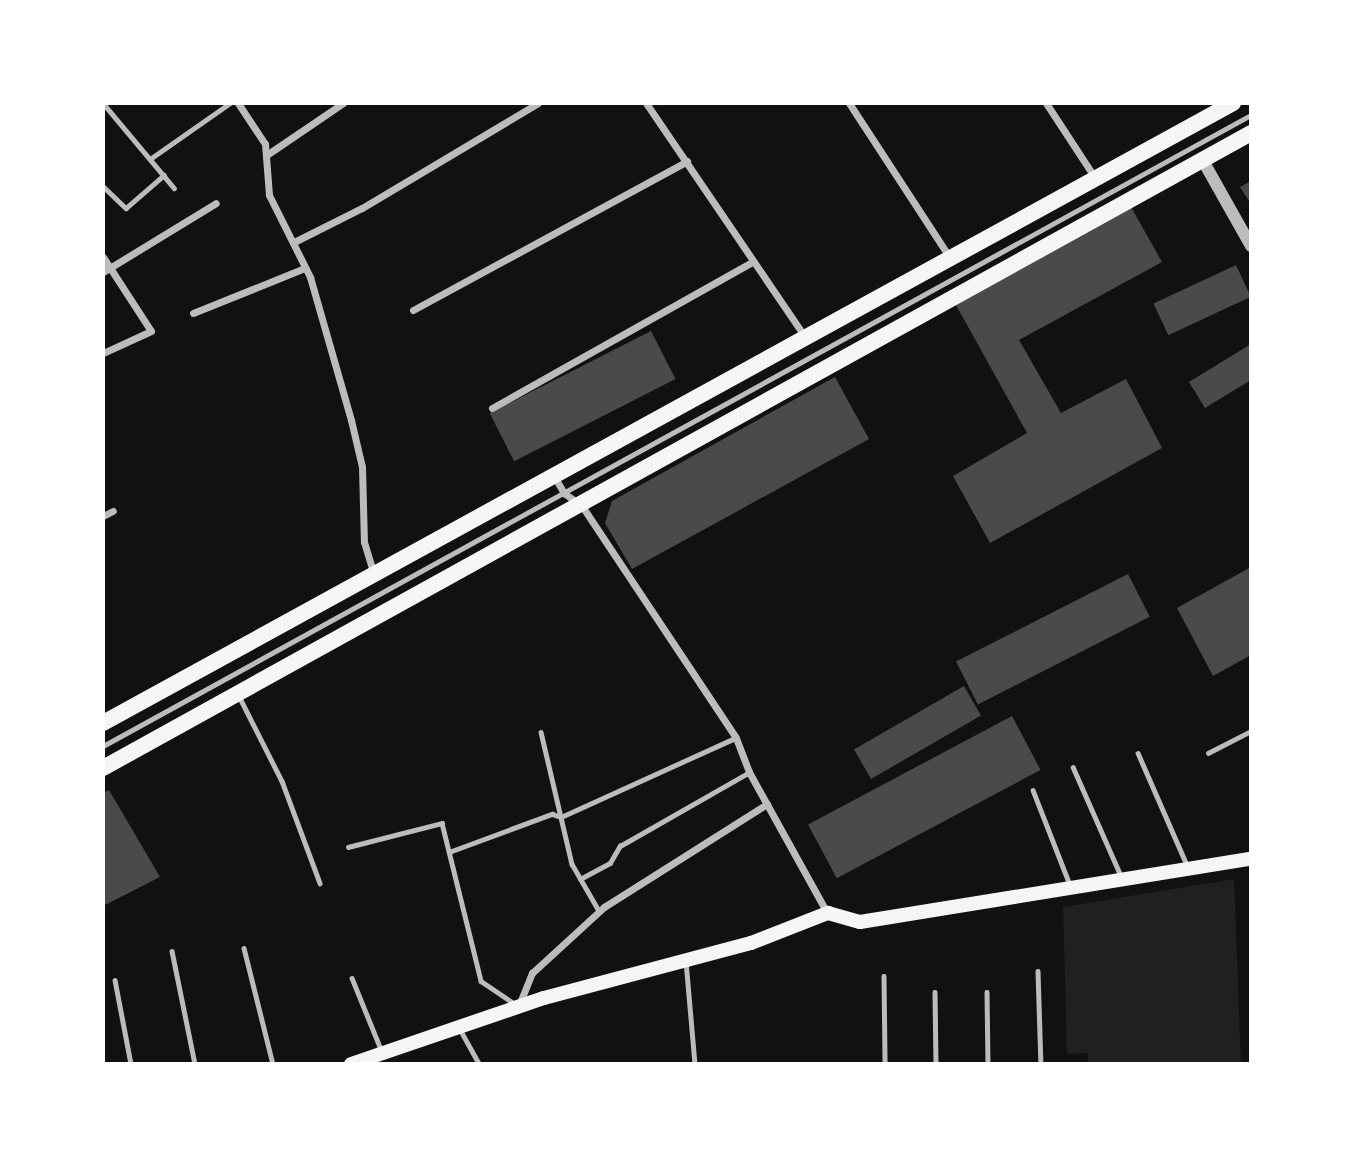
<!DOCTYPE html>
<style>
body{margin:0}
#map{position:relative;width:1354px;height:1167px;overflow:hidden;background:#111;font-family:"Nunito Sans",sans-serif}
div>[style]{position:absolute}
.green>*{inset:0;background:#202020}
.building>*{inset:0;background:#4a4a4a;transform-origin:0 0}
.service>*{height:4.5px;margin:-2.25px;padding:0 2.25px;transform-origin:2.25px;border-radius:2.25px;background:#bcbcbc}
.minor>*{height:7px;margin:-3.5px;padding:0 3.5px;transform-origin:3.5px;border-radius:3.5px;background:#bcbcbc}
.tertiary>*{height:12px;margin:-6px;padding:0 6px;transform-origin:6px;border-radius:6px;background:#bcbcbc}
.secondary>*{height:14px;margin:-7px;padding:0 7px;transform-origin:7px;border-radius:7px;background:#f5f5f5}
.primary>*{height:16px;margin:-8px;padding:0 8px;transform-origin:8px;border-radius:8px;background:#f5f5f5}
span{translate:-50% -50%;white-space:nowrap;text-align:center;line-height:1.15;-webkit-text-stroke:5px #fff;paint-order:stroke}
.frame{position:absolute;inset:0;border:105px solid #fff;pointer-events:none}
</style>
<div id="map">
<div class="green">
<div style="clip-path:polygon(1234px 879px,1241px 1064px,1088px 1064px,1088px 1053px,1067px 1054px,1063px 907px)"></div>
</div>
<div class="building">
<div style="clip-path:polygon(1251px 181px,1251px 204px,1240px 187px)"></div>
<div style="clip-path:polygon(1131px 207px,1162px 262px,1019px 340px,1061px 413px,1126px 379px,1162px 448px,990px 543px,953px 476px,1027px 433px,956px 305px)"></div>
<div style="left:1236px;top:265px;width:35px;height:91px;rotate:65deg"></div>
<div style="left:651px;top:331px;width:54px;height:181px;rotate:63deg"></div>
<div style="clip-path:polygon(1251px 344px,1251px 380px,1205px 408px,1189px 382px)"></div>
<div style="clip-path:polygon(835px 377px,869px 439px,632px 569px,605px 523px,612px 501px)"></div>
<div style="clip-path:polygon(1251px 567px,1251px 655px,1213px 676px,1177px 608px)"></div>
<div style="left:1128px;top:574px;width:48px;height:193px;rotate:63deg"></div>
<div style="left:964px;top:686px;width:34px;height:127px;rotate:60deg"></div>
<div style="left:1012px;top:716px;width:61px;height:231px;rotate:62deg"></div>
<div style="clip-path:polygon(109px 790px,160px 877px,103px 906px,103px 793px)"></div>
</div>
<div class="service">
<div style="left:103px;top:103px;width:111px;rotate:50.1deg"></div>
<div style="left:150px;top:159px;width:98px;rotate:-35deg"></div>
<div style="left:103px;top:186px;width:32px;rotate:44deg"></div>
<div style="left:126px;top:208px;width:50px;rotate:-41deg"></div>
<div style="left:240px;top:698px;width:93px;rotate:63.2deg"></div>
<div style="left:282px;top:781px;width:109px;rotate:69.6deg"></div>
<div style="left:541px;top:732px;width:136px;rotate:76.8deg"></div>
<div style="left:572px;top:864px;width:54px;rotate:60.1deg"></div>
<div style="left:103px;top:746px;width:1310px;rotate:-28.8deg"></div>
<div style="left:1138px;top:753px;width:122px;rotate:66.4deg"></div>
<div style="left:1208px;top:753px;width:48px;rotate:-27.1deg"></div>
<div style="left:1073px;top:767px;width:119px;rotate:66.2deg"></div>
<div style="left:1033px;top:790px;width:102px;rotate:68.7deg"></div>
<div style="left:348px;top:847px;width:97px;rotate:-14.3deg"></div>
<div style="left:442px;top:823px;width:163px;rotate:76.1deg"></div>
<div style="left:481px;top:981px;width:41px;rotate:34.1deg"></div>
<div style="left:449px;top:852px;width:110px;rotate:-20.3deg"></div>
<div style="left:552px;top:814px;width:9px;rotate:18deg"></div>
<div style="left:561px;top:817px;width:191px;rotate:-24.4deg"></div>
<div style="left:580px;top:879px;width:34px;rotate:-28deg"></div>
<div style="left:610px;top:863px;width:20px;rotate:-60deg"></div>
<div style="left:620px;top:846px;width:147px;rotate:-29.7deg"></div>
<div style="left:244px;top:948px;width:120px;rotate:76deg"></div>
<div style="left:172px;top:951px;width:115px;rotate:78.5deg"></div>
<div style="left:686px;top:961px;width:103px;rotate:85deg"></div>
<div style="left:1038px;top:971px;width:93px;rotate:88.2deg"></div>
<div style="left:884px;top:976px;width:88px;rotate:89.3deg"></div>
<div style="left:352px;top:978px;width:80px;rotate:67.9deg"></div>
<div style="left:115px;top:980px;width:86px;rotate:79.2deg"></div>
<div style="left:935px;top:992px;width:72px;rotate:89.2deg"></div>
<div style="left:987px;top:992px;width:72px;rotate:89.2deg"></div>
<div style="left:461px;top:1031px;width:38px;rotate:61deg"></div>
</div>
<div class="minor">
<div style="left:238px;top:103px;width:49px;rotate:56.6deg"></div>
<div style="left:265px;top:144px;width:51px;rotate:85.5deg"></div>
<div style="left:269px;top:195px;width:92px;rotate:63.4deg"></div>
<div style="left:310px;top:277px;width:149px;rotate:74deg"></div>
<div style="left:351px;top:420px;width:48px;rotate:76.8deg"></div>
<div style="left:362px;top:467px;width:75px;rotate:88.5deg"></div>
<div style="left:364px;top:542px;width:34px;rotate:73deg"></div>
<div style="left:646px;top:103px;width:284px;rotate:55.8deg"></div>
<div style="left:849px;top:103px;width:185px;rotate:56.9deg"></div>
<div style="left:1046px;top:103px;width:90px;rotate:56.8deg"></div>
<div style="left:268px;top:154px;width:91px;rotate:-34.2deg"></div>
<div style="left:294px;top:242px;width:76px;rotate:-26.6deg"></div>
<div style="left:362px;top:208px;width:205px;rotate:-30.8deg"></div>
<div style="left:103px;top:257px;width:88px;rotate:57deg"></div>
<div style="left:151px;top:331px;width:53px;rotate:155.4deg"></div>
<div style="left:103px;top:272px;width:132px;rotate:-31.4deg"></div>
<div style="left:413px;top:310px;width:312px;rotate:-28.5deg"></div>
<div style="left:193px;top:313px;width:121px;rotate:-21.9deg"></div>
<div style="left:492px;top:408px;width:298px;rotate:-29.3deg"></div>
<div style="left:554px;top:476px;width:20px;rotate:60deg"></div>
<div style="left:564px;top:493px;width:22px;rotate:36deg"></div>
<div style="left:582px;top:506px;width:278px;rotate:56.4deg"></div>
<div style="left:736px;top:738px;width:36px;rotate:69deg"></div>
<div style="left:749px;top:772px;width:161px;rotate:61deg"></div>
<div style="left:103px;top:516px;width:11px;rotate:-27deg"></div>
<div style="left:519px;top:1005px;width:35px;rotate:-68deg"></div>
<div style="left:532px;top:973px;width:98px;rotate:-42.5deg"></div>
<div style="left:604px;top:907px;width:193px;rotate:-32.3deg"></div>
</div>
<div class="tertiary">
<div style="left:1202px;top:159px;width:100px;rotate:60.6deg"></div>
</div>
<div class="secondary">
<div style="left:351px;top:1064px;width:204px;rotate:-18.9deg"></div>
<div style="left:544px;top:998px;width:214px;rotate:-14.9deg"></div>
<div style="left:751px;top:943px;width:83px;rotate:-21.3deg"></div>
<div style="left:828px;top:913px;width:33px;rotate:16deg"></div>
<div style="left:860px;top:922px;width:396px;rotate:-9.2deg"></div>
</div>
<div class="primary">
<div style="left:103px;top:723px;width:1289px;rotate:-28.75deg"></div>
<div style="left:103px;top:768px;width:1312px;rotate:-28.95deg"></div>
</div>
<div class="frame"></div>
</div>
